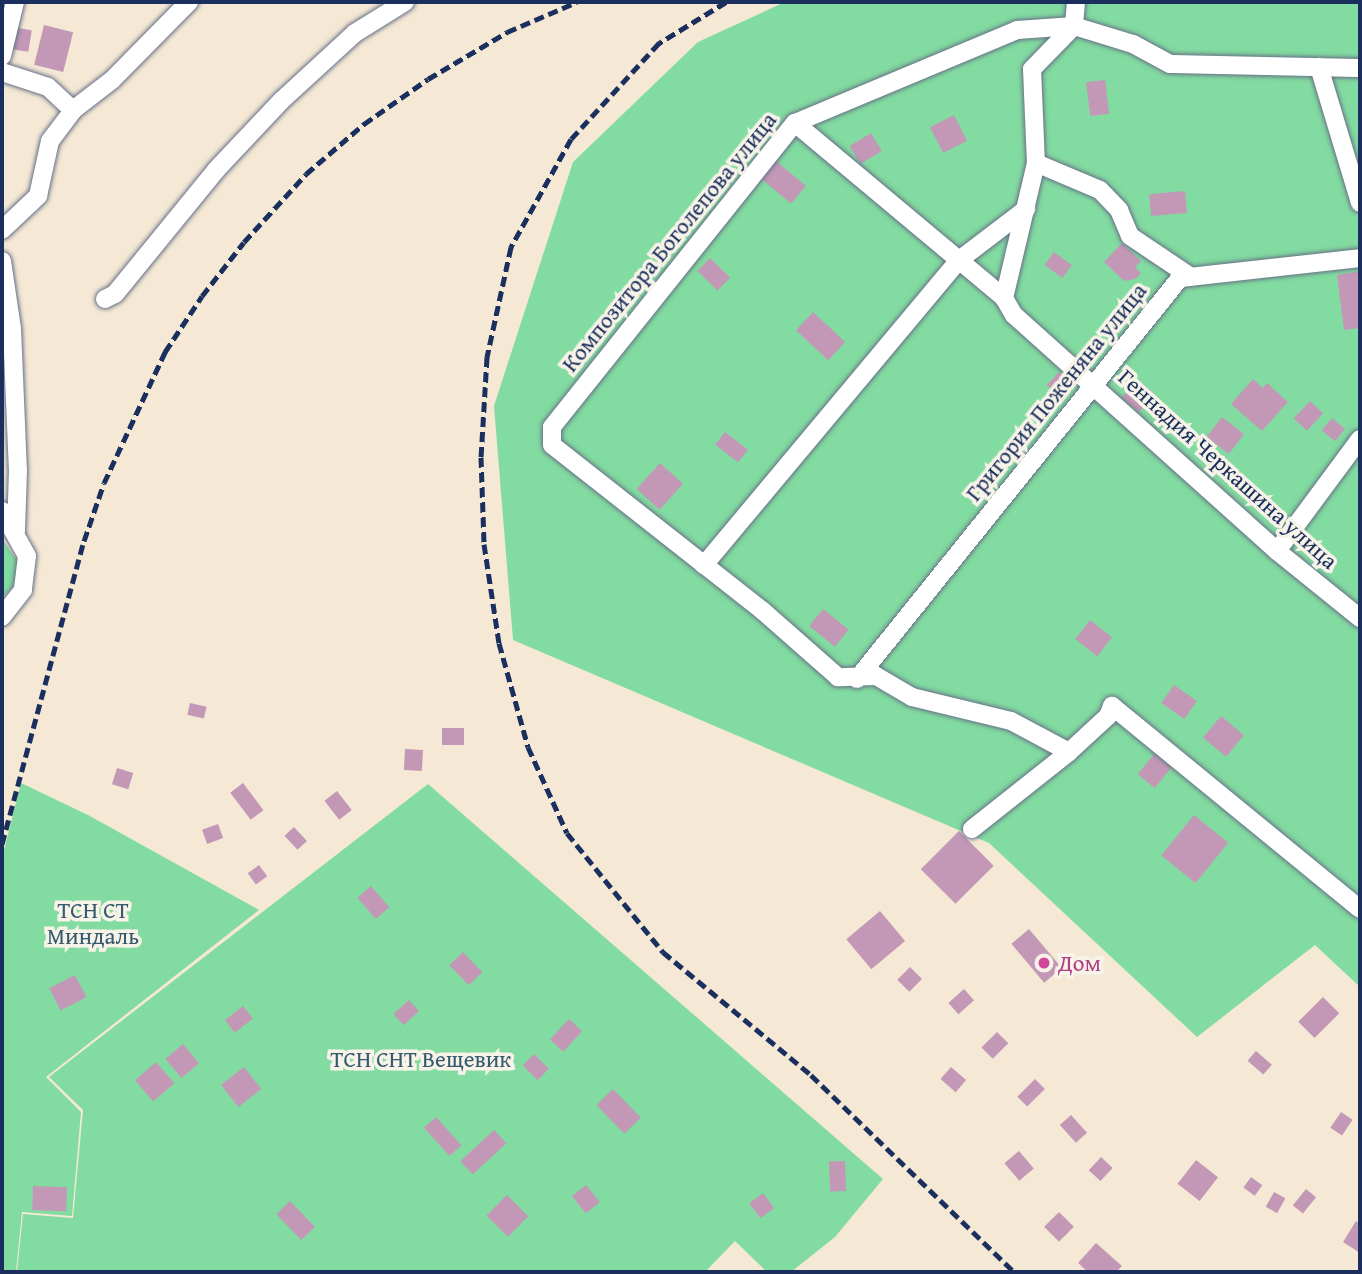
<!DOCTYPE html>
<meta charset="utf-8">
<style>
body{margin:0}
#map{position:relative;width:1362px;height:1274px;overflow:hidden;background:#f5e9d5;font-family:"Gentium Book Plus",serif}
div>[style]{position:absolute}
.green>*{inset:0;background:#82dba0}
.building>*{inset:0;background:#c398b7;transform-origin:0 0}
.roads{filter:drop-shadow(0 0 2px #677088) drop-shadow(0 0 2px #677088)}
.street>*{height:18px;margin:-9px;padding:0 9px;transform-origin:9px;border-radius:9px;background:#fff}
.rail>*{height:5px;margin-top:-2.5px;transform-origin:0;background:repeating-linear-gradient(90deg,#1b2f5e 0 10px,transparent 0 15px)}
.dots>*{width:19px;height:19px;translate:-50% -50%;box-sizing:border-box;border:4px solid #f7f3e8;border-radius:50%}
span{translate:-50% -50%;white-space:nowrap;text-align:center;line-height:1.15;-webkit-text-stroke:7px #f7f3e8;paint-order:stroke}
.street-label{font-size:23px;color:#1b2f5e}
.park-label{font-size:23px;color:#355a6e}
.hotel-label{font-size:23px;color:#b23c85}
.left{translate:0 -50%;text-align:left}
.frame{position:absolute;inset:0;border:4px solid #1b2f5e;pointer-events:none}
</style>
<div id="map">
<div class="green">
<div style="clip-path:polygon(785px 2px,1360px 2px,1360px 987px,1315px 945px,1197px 1037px,989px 843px,513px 640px,494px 406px,573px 162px,698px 42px)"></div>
<div style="clip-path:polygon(2px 539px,19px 563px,13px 587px,2px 598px)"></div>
<div style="clip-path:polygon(21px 783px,88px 815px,259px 910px,46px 1077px,81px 1112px,72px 1216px,22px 1212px,16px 1272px,2px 1272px,2px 858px)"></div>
<div style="clip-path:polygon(428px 784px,883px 1179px,835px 1237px,791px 1272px,767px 1272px,735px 1241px,705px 1272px,17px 1272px,23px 1214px,73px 1218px,83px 1110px,49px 1077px)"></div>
</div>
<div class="building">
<div style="left:44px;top:25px;width:30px;height:41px;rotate:14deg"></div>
<div style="left:12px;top:27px;width:20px;height:22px;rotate:9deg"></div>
<div style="left:1105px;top:80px;width:34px;height:19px;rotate:83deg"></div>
<div style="left:954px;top:115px;width:29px;height:27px;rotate:63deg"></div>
<div style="left:871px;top:133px;width:21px;height:25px;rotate:59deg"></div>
<div style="left:776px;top:161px;width:39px;height:23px;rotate:40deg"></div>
<div style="left:1185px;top:191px;width:22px;height:36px;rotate:85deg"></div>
<div style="clip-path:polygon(1122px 243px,1141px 261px,1135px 267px,1141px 273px,1135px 279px,1124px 281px,1104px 262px)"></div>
<div style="left:1054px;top:252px;width:22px;height:16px;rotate:36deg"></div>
<div style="left:710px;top:258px;width:28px;height:18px;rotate:44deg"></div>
<div style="clip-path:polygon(1360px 271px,1360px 328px,1344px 330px,1337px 275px)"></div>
<div style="left:813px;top:312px;width:44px;height:25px;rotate:43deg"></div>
<div style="left:1059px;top:372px;width:16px;height:18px;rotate:43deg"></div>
<div style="left:1137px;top:379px;width:23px;height:24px;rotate:40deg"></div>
<div style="clip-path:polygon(1253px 379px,1263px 388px,1267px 383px,1288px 402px,1262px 431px,1231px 404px)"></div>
<div style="left:1310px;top:401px;width:18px;height:24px;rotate:43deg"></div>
<div style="left:1222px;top:417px;width:28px;height:25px;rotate:38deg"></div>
<div style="left:1332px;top:418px;width:17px;height:16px;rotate:40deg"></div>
<div style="left:725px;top:432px;width:29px;height:16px;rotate:38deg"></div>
<div style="left:660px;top:463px;width:31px;height:35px;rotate:42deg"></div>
<div style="left:823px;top:609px;width:33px;height:22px;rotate:39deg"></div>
<div style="left:1090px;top:620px;width:28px;height:24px;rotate:38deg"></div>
<div style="left:1174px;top:685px;width:28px;height:22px;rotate:35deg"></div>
<div style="left:190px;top:703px;width:17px;height:12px;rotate:13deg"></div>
<div style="left:1221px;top:716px;width:30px;height:28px;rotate:40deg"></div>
<div style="left:442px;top:728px;width:22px;height:17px"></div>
<div style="left:405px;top:749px;width:18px;height:21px;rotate:3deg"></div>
<div style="left:1154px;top:754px;width:22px;height:26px;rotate:39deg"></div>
<div style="left:117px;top:768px;width:17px;height:17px;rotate:17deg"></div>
<div style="left:243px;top:783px;width:34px;height:16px;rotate:53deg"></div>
<div style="left:337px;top:791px;width:24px;height:16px;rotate:52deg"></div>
<div style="left:1194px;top:815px;width:44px;height:52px;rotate:39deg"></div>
<div style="left:218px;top:824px;width:15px;height:17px;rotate:70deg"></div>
<div style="left:294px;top:827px;width:19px;height:13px;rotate:47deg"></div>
<div style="left:959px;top:831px;width:49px;height:54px;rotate:45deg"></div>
<div style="left:259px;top:865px;width:14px;height:14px;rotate:54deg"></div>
<div style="left:371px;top:886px;width:28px;height:18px;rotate:49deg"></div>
<div style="left:880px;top:911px;width:39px;height:44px;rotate:50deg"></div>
<div style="left:1029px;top:929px;width:51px;height:23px;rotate:50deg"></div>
<div style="left:463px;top:952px;width:28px;height:19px;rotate:46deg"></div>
<div style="left:910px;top:967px;width:17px;height:18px;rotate:45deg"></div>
<div style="left:75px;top:975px;width:25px;height:29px;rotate:63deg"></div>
<div style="left:964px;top:989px;width:15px;height:21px;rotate:48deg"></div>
<div style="left:1323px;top:997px;width:23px;height:35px;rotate:45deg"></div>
<div style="left:409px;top:1000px;width:15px;height:21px;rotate:48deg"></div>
<div style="left:243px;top:1006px;width:16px;height:23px;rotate:52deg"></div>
<div style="left:569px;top:1019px;width:18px;height:28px;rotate:43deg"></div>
<div style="left:997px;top:1032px;width:16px;height:22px;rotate:45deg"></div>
<div style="left:183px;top:1044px;width:25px;height:23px;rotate:50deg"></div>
<div style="left:1256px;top:1051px;width:21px;height:13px;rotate:41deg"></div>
<div style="left:534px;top:1054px;width:21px;height:16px;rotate:45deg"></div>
<div style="left:156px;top:1062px;width:28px;height:28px;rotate:49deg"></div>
<div style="left:244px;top:1067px;width:28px;height:29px;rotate:52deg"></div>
<div style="left:951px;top:1067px;width:20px;height:16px;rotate:41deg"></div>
<div style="left:1035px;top:1079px;width:14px;height:25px;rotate:45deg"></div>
<div style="left:613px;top:1089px;width:40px;height:23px;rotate:46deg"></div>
<div style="left:1341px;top:1112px;width:14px;height:19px;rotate:34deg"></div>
<div style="left:1071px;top:1115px;width:24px;height:15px;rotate:48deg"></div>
<div style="left:436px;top:1117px;width:38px;height:16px;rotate:48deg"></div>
<div style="left:494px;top:1130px;width:18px;height:46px;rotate:47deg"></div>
<div style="left:1019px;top:1151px;width:23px;height:19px;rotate:50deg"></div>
<div style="left:1101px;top:1157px;width:16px;height:18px;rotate:43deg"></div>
<div style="left:1196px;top:1160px;width:28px;height:30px;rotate:38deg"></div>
<div style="left:845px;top:1161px;width:30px;height:16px;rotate:88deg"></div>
<div style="left:1251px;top:1177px;width:14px;height:13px;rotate:36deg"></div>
<div style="left:586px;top:1185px;width:22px;height:18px;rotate:51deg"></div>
<div style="left:33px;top:1186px;width:34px;height:24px;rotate:2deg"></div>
<div style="left:1306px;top:1189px;width:13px;height:21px;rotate:39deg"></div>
<div style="left:1274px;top:1192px;width:13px;height:17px;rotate:29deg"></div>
<div style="left:763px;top:1193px;width:19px;height:17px;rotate:54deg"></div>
<div style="left:507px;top:1195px;width:30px;height:29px;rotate:45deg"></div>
<div style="left:290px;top:1201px;width:36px;height:19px;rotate:46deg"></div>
<div style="left:1059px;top:1212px;width:21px;height:21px;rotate:45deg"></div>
<div style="clip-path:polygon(1356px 1221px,1360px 1224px,1360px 1253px,1343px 1242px)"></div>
<div style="clip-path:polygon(1096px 1243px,1122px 1266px,1116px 1272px,1088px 1272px,1078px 1263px)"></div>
</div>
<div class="roads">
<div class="street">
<div style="left:1076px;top:2px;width:24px;rotate:95deg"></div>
<div style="left:1074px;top:26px;width:60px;rotate:134.3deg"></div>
<div style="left:1032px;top:69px;width:94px;rotate:87.6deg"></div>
<div style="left:1036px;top:163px;width:139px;rotate:103.3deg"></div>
<div style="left:1004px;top:298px;width:20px;rotate:60deg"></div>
<div style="left:1014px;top:315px;width:353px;rotate:41.9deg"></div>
<div style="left:1277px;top:551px;width:107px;rotate:38.9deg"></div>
<div style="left:2px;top:56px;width:56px;rotate:-76.5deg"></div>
<div style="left:1319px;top:67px;width:142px;rotate:73.2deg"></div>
<div style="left:2px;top:72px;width:48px;rotate:18.1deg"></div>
<div style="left:48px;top:87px;width:34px;rotate:43deg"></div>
<div style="left:795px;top:123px;width:273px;rotate:39.9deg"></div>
<div style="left:1036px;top:163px;width:69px;rotate:22.9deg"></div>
<div style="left:1100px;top:190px;width:28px;rotate:46deg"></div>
<div style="left:1119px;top:210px;width:28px;rotate:67deg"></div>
<div style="left:1130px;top:236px;width:73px;rotate:33.9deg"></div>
<div style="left:2px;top:230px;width:50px;rotate:-43.4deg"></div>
<div style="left:38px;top:196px;width:56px;rotate:-77.7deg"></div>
<div style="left:50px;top:141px;width:39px;rotate:-53deg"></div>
<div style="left:73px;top:110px;width:49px;rotate:-37.6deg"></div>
<div style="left:112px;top:80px;width:110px;rotate:-45.4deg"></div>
<div style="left:2px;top:261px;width:69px;rotate:81.6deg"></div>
<div style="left:12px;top:329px;width:141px;rotate:87.6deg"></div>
<div style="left:18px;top:470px;width:61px;rotate:91.9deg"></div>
<div style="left:105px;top:299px;width:11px;rotate:-27deg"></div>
<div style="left:115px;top:294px;width:160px;rotate:-50.8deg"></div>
<div style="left:216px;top:170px;width:95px;rotate:-46.7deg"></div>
<div style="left:281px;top:101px;width:100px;rotate:-42.6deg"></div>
<div style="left:355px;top:33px;width:59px;rotate:-31.8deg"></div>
<div style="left:2px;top:511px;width:51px;rotate:60.9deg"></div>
<div style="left:27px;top:556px;width:34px;rotate:97deg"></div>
<div style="left:23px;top:590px;width:34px;rotate:128deg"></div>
<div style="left:1277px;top:551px;width:139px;rotate:-53.5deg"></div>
<div style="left:704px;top:565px;width:396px;rotate:-50.1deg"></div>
<div style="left:958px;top:261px;width:86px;rotate:-37.4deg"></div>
<div style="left:857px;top:679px;width:515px;rotate:-51.15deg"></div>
<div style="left:1180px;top:278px;width:181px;rotate:-6.3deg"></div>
<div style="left:1069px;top:752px;width:66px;rotate:-151.9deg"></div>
<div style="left:1011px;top:721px;width:102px;rotate:-166.4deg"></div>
<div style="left:912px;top:697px;width:42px;rotate:-149.7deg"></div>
<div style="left:876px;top:676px;width:38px;rotate:178deg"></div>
<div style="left:838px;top:677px;width:100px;rotate:-138.7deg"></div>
<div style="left:763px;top:611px;width:268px;rotate:-141.8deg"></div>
<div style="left:552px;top:445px;width:18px;rotate:-90deg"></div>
<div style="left:552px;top:427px;width:389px;rotate:-51.4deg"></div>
<div style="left:795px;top:123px;width:241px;rotate:-22.7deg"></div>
<div style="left:1017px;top:30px;width:57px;rotate:-4deg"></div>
<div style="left:1074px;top:26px;width:62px;rotate:17deg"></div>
<div style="left:1133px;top:44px;width:42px;rotate:28.4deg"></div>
<div style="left:1170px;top:64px;width:190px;rotate:1.2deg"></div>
<div style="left:972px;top:829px;width:124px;rotate:-38.4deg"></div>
<div style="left:1069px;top:752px;width:53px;rotate:-42.7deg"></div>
<div style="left:1108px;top:716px;width:11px;rotate:-68deg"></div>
<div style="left:1112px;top:706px;width:320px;rotate:39.3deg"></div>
</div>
</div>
<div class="rail">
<div style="left:726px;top:2px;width:79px;rotate:148.5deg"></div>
<div style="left:659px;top:43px;width:130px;rotate:132.5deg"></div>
<div style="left:571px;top:139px;width:124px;rotate:119.1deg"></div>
<div style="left:511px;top:247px;width:113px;rotate:102.3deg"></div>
<div style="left:487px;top:357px;width:100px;rotate:93.4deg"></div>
<div style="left:481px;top:457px;width:87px;rotate:88deg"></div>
<div style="left:484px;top:544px;width:100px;rotate:81.4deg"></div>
<div style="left:499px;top:643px;width:108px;rotate:74.4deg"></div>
<div style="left:528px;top:747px;width:94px;rotate:65.6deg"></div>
<div style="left:567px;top:833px;width:153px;rotate:51.1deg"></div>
<div style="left:663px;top:952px;width:192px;rotate:39.7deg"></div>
<div style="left:811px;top:1075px;width:283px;rotate:44.1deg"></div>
<div style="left:2px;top:844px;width:314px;rotate:-74.9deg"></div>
<div style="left:84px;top:541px;width:61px;rotate:-71deg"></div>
<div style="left:104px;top:483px;width:145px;rotate:-65deg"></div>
<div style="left:165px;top:352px;width:67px;rotate:-56.5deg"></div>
<div style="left:202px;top:296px;width:68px;rotate:-52.1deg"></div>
<div style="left:244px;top:242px;width:92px;rotate:-47.6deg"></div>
<div style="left:306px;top:174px;width:77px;rotate:-40.8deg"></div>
<div style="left:364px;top:124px;width:78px;rotate:-35.1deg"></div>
<div style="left:428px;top:79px;width:92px;rotate:-30.7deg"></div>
<div style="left:507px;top:32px;width:76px;rotate:-23.2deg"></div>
</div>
<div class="dots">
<div style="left:1044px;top:963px;background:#d1479c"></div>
</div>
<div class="street-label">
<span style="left:669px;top:242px;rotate:-51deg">Композитора Боголепова улица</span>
<span style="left:1056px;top:392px;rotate:-51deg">Григория Поженяна улица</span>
<span style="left:1228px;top:469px;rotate:42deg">Геннадия Черкашина улица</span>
</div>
<div class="park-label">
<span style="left:93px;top:923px">ТСН СТ<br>Миндаль</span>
<span style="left:421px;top:1059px">ТСН СНТ Вещевик</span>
</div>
<div class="hotel-label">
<span class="left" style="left:1058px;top:963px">Дом</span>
</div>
<div class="frame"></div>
</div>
